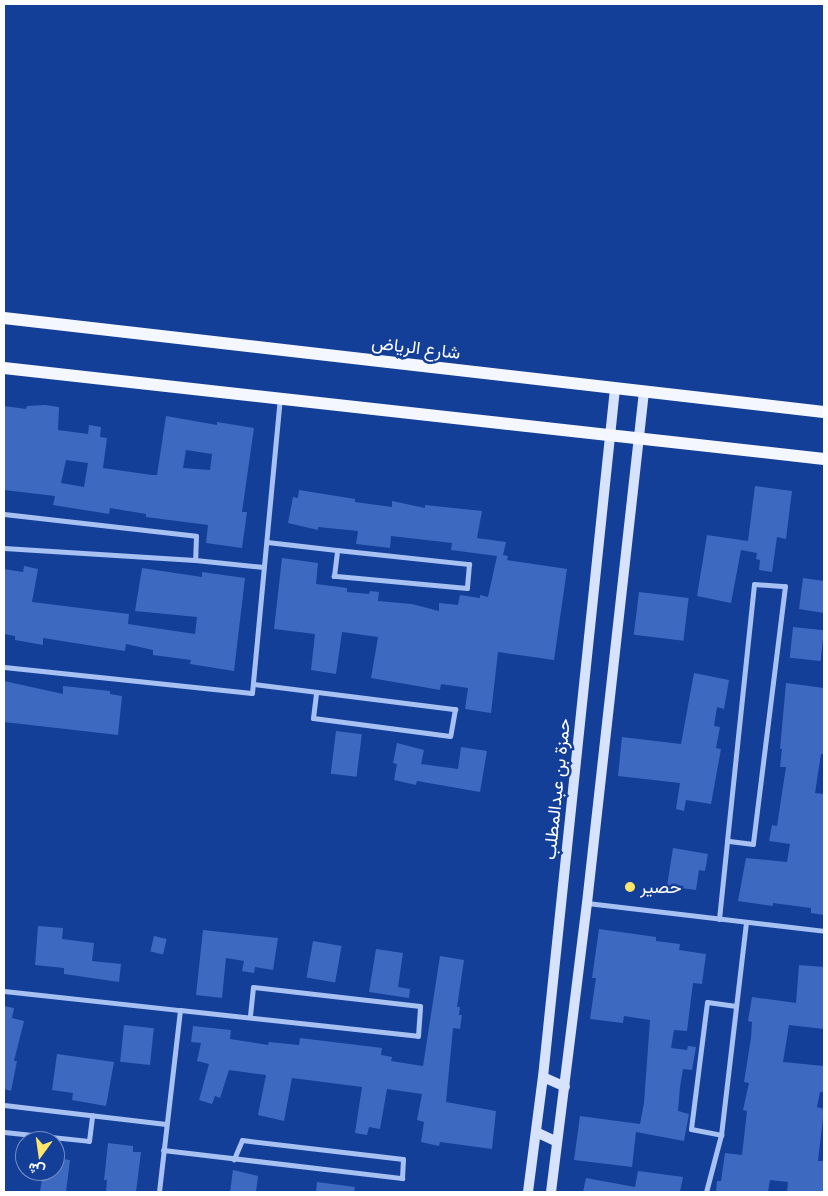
<!DOCTYPE html>
<meta charset="utf-8">
<style>
body{margin:0}
#map{position:relative;width:828px;height:1196px;overflow:hidden;background:#143f99;font-family:Cabin,Vazirmatn,sans-serif}
div>[style]{position:absolute}
.building>*{inset:0;background:#3d69c1;transform-origin:0 0}
.street>*{height:5px;margin:-2.5px;padding:0 2.5px;transform-origin:2.5px;border-radius:2.5px;background:#a8c1f3}
.secondary>*{height:10px;margin:-5px;padding:0 5px;transform-origin:5px;border-radius:5px;background:#d7e3fc}
.primary>*{height:12px;margin:-6px;padding:0 6px;transform-origin:6px;border-radius:6px;background:#f4f7ff}
.dots>*{width:14px;height:14px;translate:-50% -50%;box-sizing:border-box;border:2px solid #143f99;border-radius:50%}
span{translate:-50% -50%;white-space:nowrap;text-align:center;line-height:1.15;-webkit-text-stroke:5px #143f99;paint-order:stroke}
.street-label{font-size:18px;color:#fff}
.poi-label{font-size:18px;color:#fff}
.left{translate:0 -50%;text-align:left}
.frame{position:absolute;inset:0;border:5px solid #fff;pointer-events:none}
.north{position:absolute;left:15px;top:1131px;width:50px;height:50px;box-sizing:border-box;background:#143f99;border:1px solid #728cc2;border-radius:50%;rotate:194deg;font-size:14px;font-weight:700;line-height:20px;text-align:center;color:#fff}
.north::after{content:'';display:block;margin:auto;width:18px;height:22px;background:#ffe56a;clip-path:polygon(50% 0,100% 100%,50% 72%,0 100%)}
</style>
<div id="map">
<div class="building">
<div style="clip-path:polygon(evenodd,45px 405px,59px 407px,58px 430px,88px 434px,89px 425px,101px 427px,100px 437px,107px 438px,103px 468px,152px 475px,157px 475px,166px 416px,217px 425px,217px 422px,254px 428px,242px 512px,247px 512px,242px 548px,206px 543px,208px 525px,146px 517px,146px 514px,110px 508px,109px 514px,53px 505px,55px 496px,4px 490px,4px 406px,26px 409px,27px 406px,45px 405px,186px 450px,212px 454px,210px 470px,183px 468px,186px 450px,45px 405px,66px 460px,88px 463px,84px 487px,61px 483px,66px 460px)"></div>
<div style="clip-path:polygon(755px 486px,792px 491px,786px 539px,777px 537px,772px 572px,759px 570px,760px 560px,756px 559px,757px 553px,741px 550px,731px 603px,697px 596px,707px 535px,748px 541px)"></div>
<div style="clip-path:polygon(299px 490px,355px 499px,355px 502px,392px 507px,392px 501px,425px 508px,425px 505px,482px 511px,477px 538px,506px 542px,503px 555px,508px 556px,507px 560px,567px 569px,554px 660px,498px 652px,491px 713px,465px 709px,468px 688px,441px 684px,440px 690px,371px 678px,378px 637px,342px 632px,336px 674px,311px 670px,315px 634px,274px 629px,282px 558px,318px 563px,316px 584px,347px 588px,347px 592px,369px 594px,370px 591px,379px 592px,378px 601px,412px 604px,439px 611px,439px 603px,458px 605px,460px 595px,480px 598px,480px 595px,488px 597px,497px 556px,451px 550px,452px 543px,391px 536px,390px 548px,356px 544px,358px 531px,318px 527px,318px 530px,288px 523px,293px 497px,298px 498px)"></div>
<div style="clip-path:polygon(24px 566px,38px 569px,32px 602px,129px 614px,128px 624px,195px 634px,197px 617px,135px 611px,142px 568px,202px 577px,202px 572px,245px 578px,234px 671px,190px 664px,191px 660px,153px 655px,153px 650px,126px 644px,125px 651px,43px 638px,43px 645px,15px 640px,15px 636px,4px 634px,4px 569px,23px 572px)"></div>
<div style="clip-path:polygon(803px 578px,824px 581px,824px 613px,799px 609px)"></div>
<div style="left:639px;top:592px;width:50px;height:43px;rotate:7deg"></div>
<div style="left:793px;top:627px;width:31px;height:31px;rotate:6deg"></div>
<div style="clip-path:polygon(694px 673px,729px 680px,724px 709px,717px 707px,714px 726px,720px 727px,716px 748px,721px 749px,711px 804px,686px 800px,684px 811px,676px 809px,680px 783px,618px 776px,622px 737px,681px 744px)"></div>
<div style="clip-path:polygon(4px 681px,63px 694px,63px 686px,110px 691px,110px 694px,122px 696px,118px 735px,4px 722px)"></div>
<div style="clip-path:polygon(786px 683px,824px 688px,824px 754px,821px 754px,815px 793px,824px 794px,824px 915px,811px 913px,811px 908px,773px 903px,773px 906px,738px 901px,746px 858px,787px 862px,790px 844px,769px 841px,772px 825px,777px 826px,786px 767px,780px 767px,782px 749px,780px 749px)"></div>
<div style="left:336px;top:731px;width:26px;height:43px;rotate:7deg"></div>
<div style="clip-path:polygon(397px 743px,424px 750px,421px 764px,458px 769px,461px 747px,487px 751px,480px 792px,417px 781px,416px 785px,394px 780px,397px 764px,393px 763px)"></div>
<div style="clip-path:polygon(673px 848px,708px 854px,705px 871px,699px 870px,696px 890px,667px 886px)"></div>
<div style="clip-path:polygon(38px 926px,63px 928px,62px 939px,94px 943px,92px 961px,121px 964px,119px 982px,64px 974px,64px 968px,35px 965px)"></div>
<div style="clip-path:polygon(599px 929px,656px 937px,656px 941px,680px 944px,679px 950px,706px 954px,702px 984px,693px 983px,687px 1031px,674px 1030px,671px 1048px,687px 1050px,688px 1046px,696px 1047px,692px 1070px,683px 1069px,680px 1087px,678px 1111px,689px 1114px,684px 1141px,636px 1132px,632px 1167px,574px 1160px,580px 1116px,640px 1124px,644px 1103px,650px 1020px,624px 1016px,623px 1023px,590px 1019px,596px 978px,592px 978px)"></div>
<div style="clip-path:polygon(203px 930px,278px 938px,273px 970px,255px 967px,254px 973px,242px 971px,244px 961px,226px 958px,222px 998px,196px 995px)"></div>
<div style="left:154px;top:936px;width:13px;height:16px;rotate:13deg"></div>
<div style="left:313px;top:941px;width:29px;height:37px;rotate:10deg"></div>
<div style="clip-path:polygon(376px 949px,403px 953px,398px 987px,410px 989px,409px 998px,369px 992px)"></div>
<div style="clip-path:polygon(440px 956px,464px 960px,457px 1007px,460px 1007px,459px 1015px,462px 1015px,460px 1029px,453px 1028px,446px 1102px,496px 1111px,492px 1149px,440px 1142px,439px 1146px,421px 1142px,424px 1122px,417px 1120px,422px 1094px,387px 1089px,380px 1129px,369px 1127px,367px 1135px,355px 1133px,362px 1087px,292px 1078px,284px 1121px,258px 1115px,266px 1075px,229px 1070px,220px 1098px,215px 1096px,212px 1104px,199px 1100px,209px 1064px,197px 1061px,201px 1043px,191px 1042px,193px 1026px,231px 1030px,230px 1039px,268px 1045px,269px 1042px,299px 1045px,300px 1038px,382px 1048px,381px 1055px,392px 1057px,391px 1061px,423px 1066px)"></div>
<div style="clip-path:polygon(799px 965px,824px 967px,824px 1029px,789px 1025px,783px 1062px,824px 1066px,824px 1092px,820px 1092px,817px 1107px,824px 1109px,818px 1161px,824px 1161px,824px 1192px,787px 1192px,788px 1182px,770px 1180px,768px 1192px,716px 1192px,717px 1181px,721px 1181px,725px 1153px,742px 1155px,747px 1111px,743px 1110px,749px 1083px,744px 1082px,751px 1038px,752px 1022px,748px 1021px,752px 997px,796px 1003px)"></div>
<div style="clip-path:polygon(4px 1006px,14px 1008px,12px 1018px,24px 1021px,14px 1061px,17px 1061px,11px 1091px,4px 1089px)"></div>
<div style="left:124px;top:1025px;width:30px;height:37px;rotate:6deg"></div>
<div style="clip-path:polygon(57px 1054px,114px 1062px,106px 1106px,72px 1100px,73px 1093px,52px 1090px)"></div>
<div style="clip-path:polygon(108px 1143px,133px 1146px,133px 1152px,141px 1152px,136px 1192px,106px 1192px,107px 1180px,104px 1180px)"></div>
<div style="clip-path:polygon(55px 1158px,70px 1160px,66px 1192px,40px 1192px,43px 1171px,55px 1171px)"></div>
<div style="clip-path:polygon(233px 1170px,258px 1176px,256px 1192px,230px 1192px)"></div>
<div style="clip-path:polygon(638px 1171px,683px 1177px,680px 1192px,583px 1192px,586px 1178px,635px 1187px)"></div>
<div style="clip-path:polygon(317px 1182px,355px 1187px,354px 1192px,316px 1192px)"></div>
</div>
<div class="street">
<div style="left:4px;top:514px;width:193px;rotate:6.5deg"></div>
<div style="left:196px;top:536px;width:24px;rotate:92deg"></div>
<div style="left:267px;top:542px;width:70px;rotate:6.5deg"></div>
<div style="left:337px;top:550px;width:133px;rotate:6.1deg"></div>
<div style="left:469px;top:564px;width:24px;rotate:95deg"></div>
<div style="left:467px;top:588px;width:134px;rotate:-174.8deg"></div>
<div style="left:334px;top:576px;width:26px;rotate:-83deg"></div>
<div style="left:4px;top:548px;width:191px;rotate:3.6deg"></div>
<div style="left:195px;top:560px;width:69px;rotate:5.8deg"></div>
<div style="left:4px;top:667px;width:249px;rotate:6deg"></div>
<div style="left:252px;top:693px;width:295px;rotate:-84.6deg"></div>
<div style="left:253px;top:684px;width:204px;rotate:7.1deg"></div>
<div style="left:455px;top:709px;width:27px;rotate:100deg"></div>
<div style="left:450px;top:736px;width:138px;rotate:-172.5deg"></div>
<div style="left:313px;top:718px;width:26px;rotate:-83deg"></div>
<div style="left:587px;top:903px;width:239px;rotate:6.7deg"></div>
<div style="left:719px;top:919px;width:78px;rotate:-84.1deg"></div>
<div style="left:727px;top:841px;width:258px;rotate:-84deg"></div>
<div style="left:754px;top:584px;width:31px;rotate:4deg"></div>
<div style="left:785px;top:586px;width:260px;rotate:97.1deg"></div>
<div style="left:753px;top:844px;width:26px;rotate:-173deg"></div>
<div style="left:4px;top:991px;width:177px;rotate:6.2deg"></div>
<div style="left:180px;top:1010px;width:183px;rotate:96.6deg"></div>
<div style="left:736px;top:1006px;width:29px;rotate:-172deg"></div>
<div style="left:707px;top:1002px;width:128px;rotate:97.2deg"></div>
<div style="left:691px;top:1129px;width:31px;rotate:11deg"></div>
<div style="left:721px;top:1135px;width:214px;rotate:-83.3deg"></div>
<div style="left:180px;top:1010px;width:239px;rotate:6.2deg"></div>
<div style="left:418px;top:1036px;width:30px;rotate:-86deg"></div>
<div style="left:420px;top:1006px;width:168px;rotate:-173.5deg"></div>
<div style="left:253px;top:987px;width:30px;rotate:96deg"></div>
<div style="left:4px;top:1105px;width:163px;rotate:6.7deg"></div>
<div style="left:4px;top:1132px;width:85px;rotate:6deg"></div>
<div style="left:89px;top:1141px;width:26px;rotate:-83deg"></div>
<div style="left:163px;top:1150px;width:241px;rotate:6.7deg"></div>
<div style="left:402px;top:1178px;width:19px;rotate:-87deg"></div>
<div style="left:403px;top:1159px;width:162px;rotate:-173.3deg"></div>
<div style="left:242px;top:1140px;width:21px;rotate:113deg"></div>
<div style="left:706px;top:1192px;width:59px;rotate:-75.3deg"></div>
</div>
<div class="secondary">
<div style="left:543px;top:1077px;width:24px;rotate:24deg"></div>
<div style="left:536px;top:1132px;width:23px;rotate:25deg"></div>
<div style="left:528px;top:1192px;width:116px;rotate:-82.6deg"></div>
<div style="left:543px;top:1077px;width:692px;rotate:-84.03deg"></div>
<div style="left:551px;top:1192px;width:291px;rotate:-82.9deg"></div>
<div style="left:587px;top:903px;width:514px;rotate:-83.64deg"></div>
</div>
<div class="primary">
<div style="left:4px;top:318px;width:825px;rotate:6.54deg"></div>
<div style="left:4px;top:368px;width:825px;rotate:6.33deg"></div>
</div>
<div class="dots">
<div style="left:630px;top:887px;background:#ffe56a"></div>
</div>
<div class="street-label">
<span style="left:416px;top:348px;rotate:7deg">شارع الرياض</span>
<span style="left:557px;top:789px;rotate:-84deg">حمزة بن عبدالمطلب</span>
</div>
<div class="poi-label">
<span class="left" style="left:640px;top:887px">حصير</span>
</div>
<div class="frame"></div>
<div class="north">ش</div>
</div>
